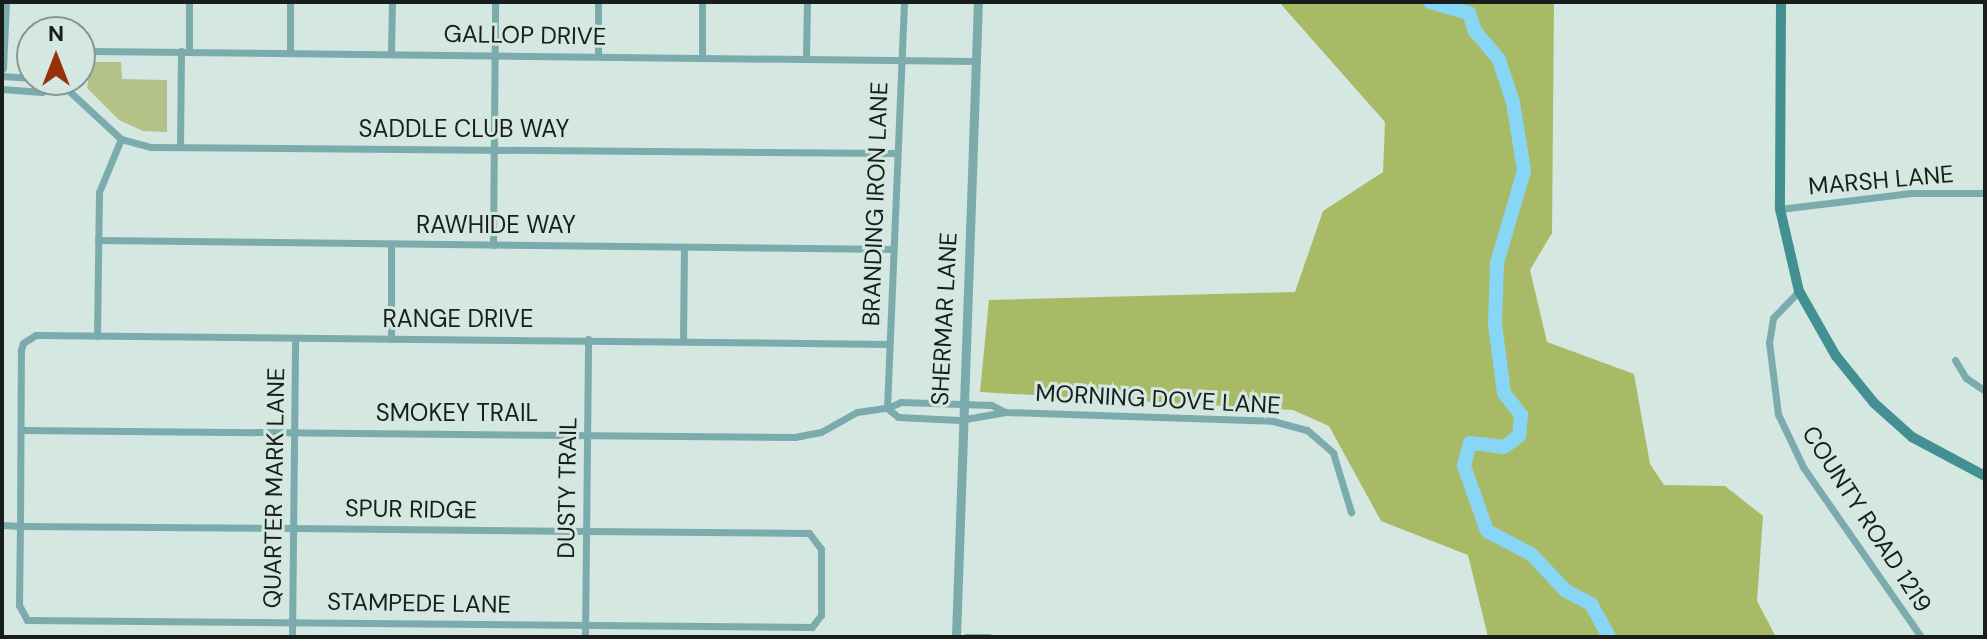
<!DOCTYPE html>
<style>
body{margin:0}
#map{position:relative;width:1987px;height:639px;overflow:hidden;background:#d4e7e0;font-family:"DM Sans",sans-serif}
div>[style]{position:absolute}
.green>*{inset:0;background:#b4c287}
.forest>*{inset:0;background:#a9ba66}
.river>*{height:14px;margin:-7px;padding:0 7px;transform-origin:7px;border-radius:7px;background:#88d6f6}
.minor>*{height:7px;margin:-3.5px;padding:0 3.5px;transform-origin:3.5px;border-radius:3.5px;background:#7cabad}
.tertiary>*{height:9px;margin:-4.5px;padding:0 4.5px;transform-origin:4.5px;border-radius:4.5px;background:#7cabad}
.secondary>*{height:10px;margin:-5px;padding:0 5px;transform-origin:5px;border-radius:5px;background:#439093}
span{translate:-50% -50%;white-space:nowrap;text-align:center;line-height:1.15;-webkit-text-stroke:6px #d4e7e0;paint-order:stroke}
.street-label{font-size:24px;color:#171e1c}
.frame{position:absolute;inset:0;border:4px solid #171e1c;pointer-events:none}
.north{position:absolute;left:16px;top:16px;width:80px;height:80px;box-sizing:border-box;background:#d4e7e0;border:2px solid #889792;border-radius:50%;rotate:0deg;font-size:22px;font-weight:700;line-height:32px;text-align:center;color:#171e1c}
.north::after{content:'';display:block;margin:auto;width:28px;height:36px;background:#973109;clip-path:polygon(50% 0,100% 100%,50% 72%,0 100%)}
</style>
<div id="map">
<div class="green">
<div style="clip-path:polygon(91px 62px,121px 62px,122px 79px,167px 80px,167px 132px,143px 131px,119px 120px,87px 88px)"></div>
</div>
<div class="forest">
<div style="clip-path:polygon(1279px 2px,1554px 2px,1552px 233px,1530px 270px,1547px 342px,1634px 374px,1650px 464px,1664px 485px,1725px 486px,1763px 516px,1757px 601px,1776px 637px,1488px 637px,1468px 555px,1381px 521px,1329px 426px,1293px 410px,980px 392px,989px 300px,1295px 292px,1323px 211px,1383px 172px,1385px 122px)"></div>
</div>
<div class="river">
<div style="left:1430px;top:2px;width:41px;rotate:15.8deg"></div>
<div style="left:1469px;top:13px;width:19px;rotate:72deg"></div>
<div style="left:1475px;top:31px;width:38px;rotate:50deg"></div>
<div style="left:1499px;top:60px;width:44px;rotate:71.6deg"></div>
<div style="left:1513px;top:102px;width:70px;rotate:80.9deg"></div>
<div style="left:1524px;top:171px;width:96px;rotate:106.4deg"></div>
<div style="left:1497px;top:263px;width:61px;rotate:91.9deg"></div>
<div style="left:1495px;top:324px;width:70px;rotate:82.6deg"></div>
<div style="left:1504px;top:393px;width:28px;rotate:52deg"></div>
<div style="left:1521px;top:415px;width:21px;rotate:95deg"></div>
<div style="left:1519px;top:436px;width:19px;rotate:144deg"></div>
<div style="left:1504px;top:447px;width:34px;rotate:-173deg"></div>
<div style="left:1470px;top:443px;width:24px;rotate:105deg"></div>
<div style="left:1464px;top:466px;width:69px;rotate:70.5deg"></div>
<div style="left:1487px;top:531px;width:50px;rotate:27.6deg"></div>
<div style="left:1531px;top:554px;width:51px;rotate:46.6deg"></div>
<div style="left:1566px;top:591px;width:28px;rotate:27deg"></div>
<div style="left:1591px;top:604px;width:38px;rotate:61deg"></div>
</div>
<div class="minor">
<div style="left:290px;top:2px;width:50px;rotate:90deg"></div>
<div style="left:702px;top:2px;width:54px;rotate:90deg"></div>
<div style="left:189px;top:51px;width:49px;rotate:-90deg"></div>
<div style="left:391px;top:53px;width:51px;rotate:-88.9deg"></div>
<div style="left:598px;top:56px;width:54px;rotate:-90deg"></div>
<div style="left:806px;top:58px;width:56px;rotate:-89deg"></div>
<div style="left:80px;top:64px;width:17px;rotate:-50deg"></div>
<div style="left:91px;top:51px;width:885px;rotate:0.65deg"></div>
<div style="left:2px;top:76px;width:30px;rotate:4deg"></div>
<div style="left:43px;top:80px;width:27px;rotate:22deg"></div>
<div style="left:68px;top:90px;width:72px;rotate:42.8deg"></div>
<div style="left:121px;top:139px;width:31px;rotate:15deg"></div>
<div style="left:151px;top:147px;width:746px;rotate:0.46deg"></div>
<div style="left:2px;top:89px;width:40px;rotate:4.3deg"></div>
<div style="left:42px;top:92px;width:11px;rotate:-27deg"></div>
<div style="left:180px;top:147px;width:96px;rotate:-89.4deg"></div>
<div style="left:1780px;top:209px;width:132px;rotate:-7deg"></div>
<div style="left:1911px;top:193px;width:74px"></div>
<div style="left:98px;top:240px;width:795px;rotate:0.65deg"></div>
<div style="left:493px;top:245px;width:243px;rotate:-89.5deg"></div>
<div style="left:1799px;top:291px;width:37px;rotate:134deg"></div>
<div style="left:1773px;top:318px;width:24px;rotate:99deg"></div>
<div style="left:1769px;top:342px;width:73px;rotate:82.9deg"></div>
<div style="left:1778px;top:414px;width:59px;rotate:64.7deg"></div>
<div style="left:1803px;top:467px;width:207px;rotate:55.2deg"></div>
<div style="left:97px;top:336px;width:144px;rotate:-89.2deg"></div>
<div style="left:99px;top:192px;width:57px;rotate:-67.5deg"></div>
<div style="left:391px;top:339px;width:94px;rotate:-90deg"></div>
<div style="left:683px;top:341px;width:94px;rotate:-89.4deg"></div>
<div style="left:1955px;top:360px;width:21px;rotate:59deg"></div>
<div style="left:1966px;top:378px;width:23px;rotate:34deg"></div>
<div style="left:1005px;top:412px;width:16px;rotate:-153deg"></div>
<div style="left:991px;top:405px;width:31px;rotate:-178deg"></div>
<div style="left:960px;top:404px;width:59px;rotate:-178.1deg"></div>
<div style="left:901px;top:402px;width:15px;rotate:157deg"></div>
<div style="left:887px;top:408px;width:14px;rotate:39deg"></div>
<div style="left:898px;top:417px;width:62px;rotate:2.8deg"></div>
<div style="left:960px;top:420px;width:46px;rotate:-10.1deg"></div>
<div style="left:1005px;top:412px;width:268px;rotate:1.9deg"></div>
<div style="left:1273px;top:421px;width:35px;rotate:15deg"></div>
<div style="left:1307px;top:430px;width:35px;rotate:41deg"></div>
<div style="left:1333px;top:453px;width:62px;rotate:73deg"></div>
<div style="left:21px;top:430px;width:774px;rotate:0.52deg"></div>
<div style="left:795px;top:437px;width:26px;rotate:-11deg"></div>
<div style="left:821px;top:432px;width:41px;rotate:-29.1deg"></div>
<div style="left:857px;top:412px;width:30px;rotate:-8deg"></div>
<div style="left:887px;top:408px;width:406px;rotate:-87.6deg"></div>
<div style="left:2px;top:525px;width:18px;rotate:3deg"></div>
<div style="left:20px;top:526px;width:274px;rotate:0.4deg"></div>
<div style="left:294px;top:528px;width:293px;rotate:0.6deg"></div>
<div style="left:587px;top:531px;width:222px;rotate:0.5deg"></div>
<div style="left:809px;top:533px;width:20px;rotate:53deg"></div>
<div style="left:821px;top:549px;width:66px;rotate:90deg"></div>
<div style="left:821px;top:615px;width:15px;rotate:127deg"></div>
<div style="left:812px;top:627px;width:785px;rotate:-179.49deg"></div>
<div style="left:27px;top:620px;width:17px;rotate:-118deg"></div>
<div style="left:19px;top:605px;width:79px;rotate:-89.3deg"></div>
<div style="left:20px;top:526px;width:176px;rotate:-89.7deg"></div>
<div style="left:21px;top:350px;width:7px;rotate:-74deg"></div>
<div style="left:23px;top:343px;width:15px;rotate:-32deg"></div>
<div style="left:36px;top:335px;width:853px;rotate:0.6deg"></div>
<div style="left:292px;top:637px;width:298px;rotate:-89.4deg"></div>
<div style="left:585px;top:637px;width:298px;rotate:-89.4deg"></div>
<div style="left:966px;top:637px;width:23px"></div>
</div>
<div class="tertiary">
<div style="left:2px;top:68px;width:66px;rotate:-87.4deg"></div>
<div style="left:956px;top:637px;width:635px;rotate:-88.02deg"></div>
</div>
<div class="secondary">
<div style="left:1781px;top:2px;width:207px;rotate:90.3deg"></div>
<div style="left:1780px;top:209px;width:84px;rotate:77deg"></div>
<div style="left:1799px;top:291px;width:75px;rotate:60.4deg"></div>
<div style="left:1836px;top:356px;width:60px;rotate:51deg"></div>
<div style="left:1874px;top:403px;width:51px;rotate:41.8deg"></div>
<div style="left:1912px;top:437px;width:83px;rotate:28.1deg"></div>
</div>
<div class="street-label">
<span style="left:525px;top:35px;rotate:1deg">GALLOP DRIVE</span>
<span style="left:464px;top:129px">SADDLE CLUB WAY</span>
<span style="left:1881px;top:180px;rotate:-5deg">MARSH LANE</span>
<span style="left:875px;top:204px;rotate:-88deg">BRANDING IRON LANE</span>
<span style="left:496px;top:225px">RAWHIDE WAY</span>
<span style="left:458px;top:319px">RANGE DRIVE</span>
<span style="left:944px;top:319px;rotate:-87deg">SHERMAR LANE</span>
<span style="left:1158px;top:399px;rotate:3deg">MORNING DOVE LANE</span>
<span style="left:457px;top:413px">SMOKEY TRAIL</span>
<span style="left:274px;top:488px;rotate:-89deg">QUARTER MARK LANE</span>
<span style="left:567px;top:488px;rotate:-89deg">DUSTY TRAIL</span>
<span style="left:411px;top:509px;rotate:1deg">SPUR RIDGE</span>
<span style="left:1867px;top:519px;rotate:57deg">COUNTY ROAD 1219</span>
<span style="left:419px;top:603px;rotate:1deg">STAMPEDE LANE</span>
</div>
<div class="frame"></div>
<div class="north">N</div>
</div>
